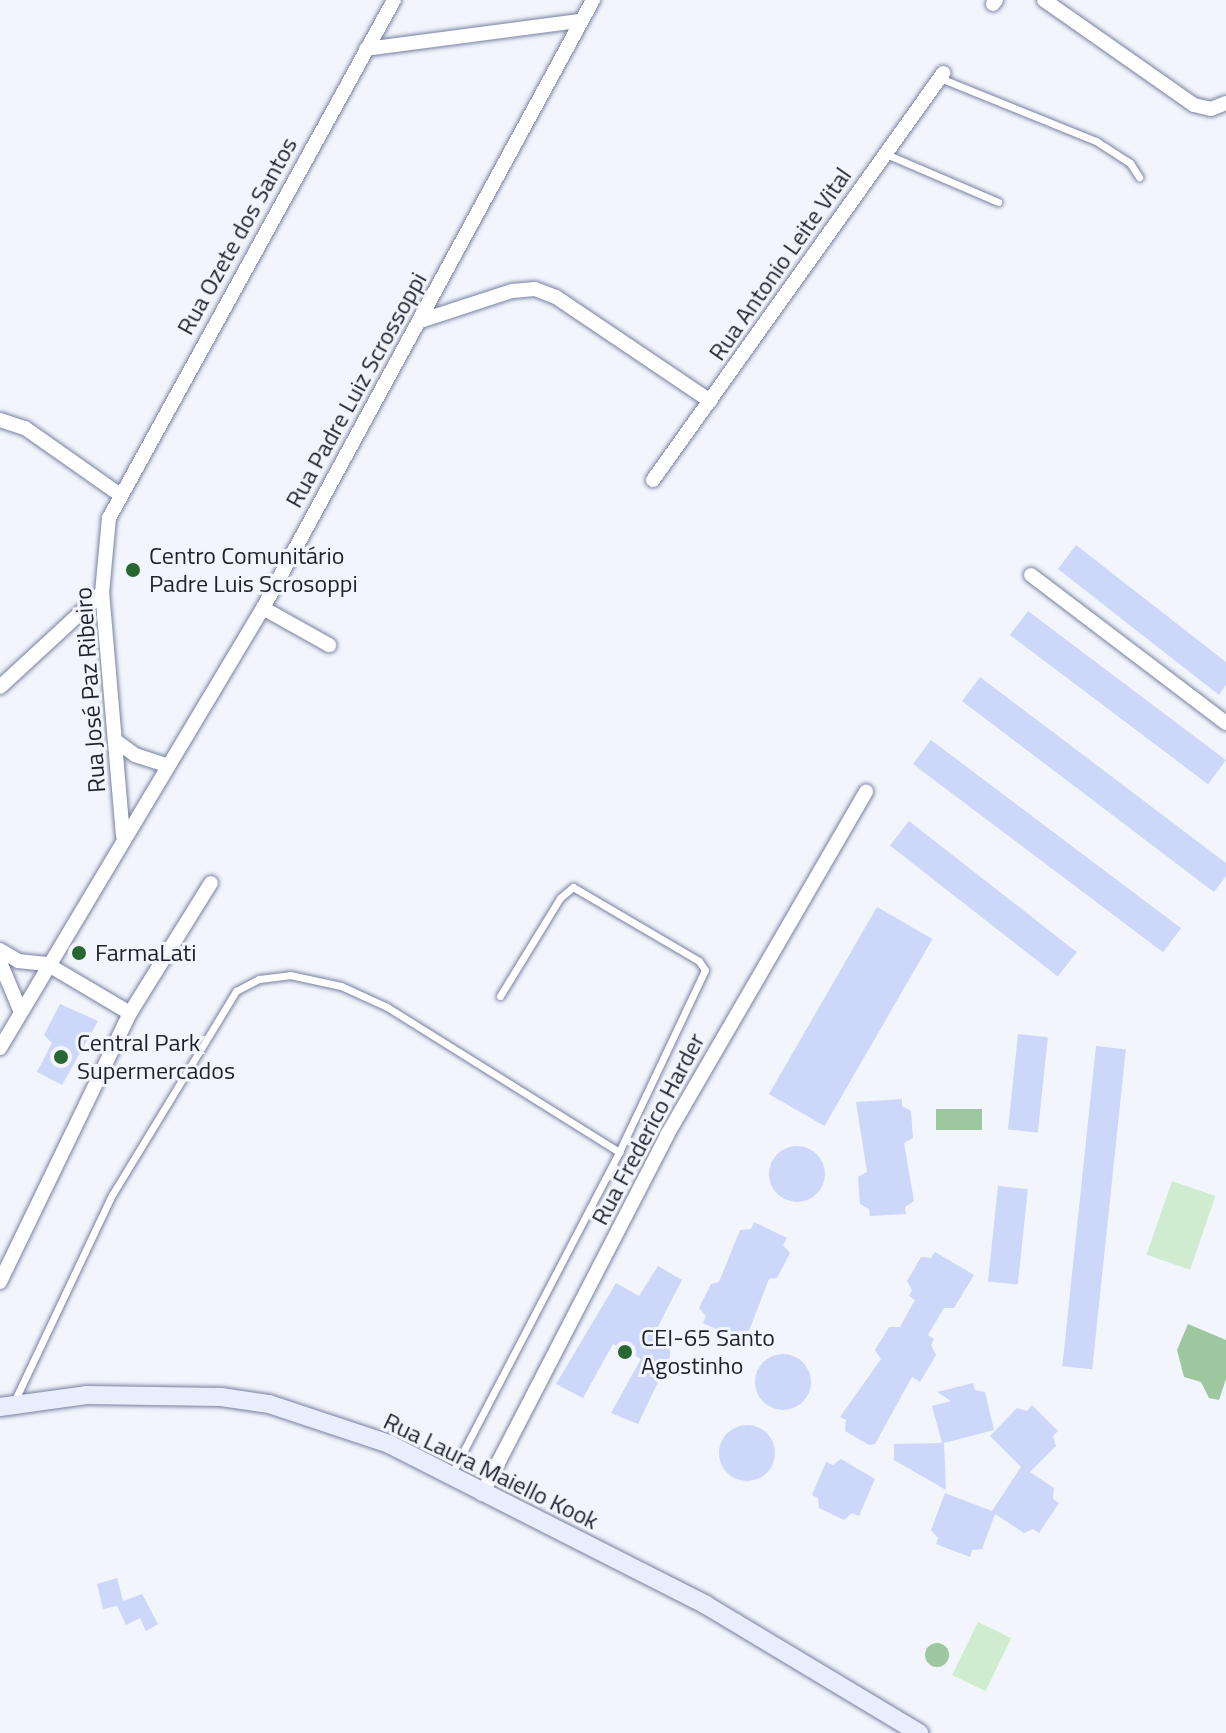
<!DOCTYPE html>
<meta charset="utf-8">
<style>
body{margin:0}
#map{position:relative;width:1226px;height:1733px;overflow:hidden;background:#f2f5fc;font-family:"Titillium Web",sans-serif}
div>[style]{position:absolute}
.green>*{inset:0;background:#cfecd0;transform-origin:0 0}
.water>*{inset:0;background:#9dc89f;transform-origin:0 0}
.round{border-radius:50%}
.building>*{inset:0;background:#ccd7f9;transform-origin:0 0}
.roads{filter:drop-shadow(0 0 2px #7780a0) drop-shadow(0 0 2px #7780a0)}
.lane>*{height:7px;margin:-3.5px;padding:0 3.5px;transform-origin:3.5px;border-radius:3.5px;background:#fff}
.street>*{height:14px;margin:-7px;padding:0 7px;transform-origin:7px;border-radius:7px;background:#fff}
.secondary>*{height:18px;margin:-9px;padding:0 9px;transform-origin:9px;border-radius:9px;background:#e9eefd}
.dots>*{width:22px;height:22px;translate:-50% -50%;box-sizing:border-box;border:4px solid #f2f5fc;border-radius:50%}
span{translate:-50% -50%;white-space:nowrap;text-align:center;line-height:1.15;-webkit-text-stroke:6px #f2f5fc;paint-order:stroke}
.street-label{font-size:24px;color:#1e222e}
.poi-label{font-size:24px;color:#1e222e}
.left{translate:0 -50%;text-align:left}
</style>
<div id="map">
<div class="green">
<div style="left:1172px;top:1181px;width:46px;height:78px;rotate:19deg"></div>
<div style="left:978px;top:1622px;width:37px;height:59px;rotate:26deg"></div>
</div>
<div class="water">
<div style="left:936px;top:1109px;width:46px;height:21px"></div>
<div style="clip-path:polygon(1188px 1324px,1226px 1340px,1226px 1379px,1219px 1400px,1209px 1398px,1201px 1382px,1184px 1377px,1177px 1350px)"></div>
<div class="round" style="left:925px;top:1643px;width:24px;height:24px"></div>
</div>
<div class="building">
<div style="clip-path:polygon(1076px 545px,1226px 662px,1226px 685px,1219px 695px,1058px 569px)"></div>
<div style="left:1028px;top:611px;width:248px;height:30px;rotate:37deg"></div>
<div style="clip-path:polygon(980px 677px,1226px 863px,1226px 876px,1214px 892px,962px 701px)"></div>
<div style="left:931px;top:740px;width:313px;height:30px;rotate:37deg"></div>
<div style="left:909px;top:821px;width:213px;height:31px;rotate:38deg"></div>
<div style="left:877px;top:907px;width:64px;height:216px;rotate:30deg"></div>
<div style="clip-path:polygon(60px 1004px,98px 1021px,62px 1085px,37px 1072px,52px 1043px,44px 1035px)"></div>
<div style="left:1018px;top:1034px;width:30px;height:96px;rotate:6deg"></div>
<div style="left:1096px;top:1046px;width:30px;height:322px;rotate:6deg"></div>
<div style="clip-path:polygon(902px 1099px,902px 1106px,911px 1111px,913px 1138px,904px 1143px,914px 1201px,905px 1207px,906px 1214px,870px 1216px,869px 1209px,860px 1204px,858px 1177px,867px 1172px,856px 1102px)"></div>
<div class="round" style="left:769px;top:1146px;width:56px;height:56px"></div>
<div style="left:998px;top:1186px;width:30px;height:96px;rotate:6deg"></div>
<div style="clip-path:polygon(754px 1222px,787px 1238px,783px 1245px,790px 1253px,777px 1278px,769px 1279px,749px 1331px,738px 1332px,735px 1338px,703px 1323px,706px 1316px,699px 1308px,711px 1284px,719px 1282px,740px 1230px,751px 1229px)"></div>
<div style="clip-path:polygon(935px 1252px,974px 1275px,954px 1308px,944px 1308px,928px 1335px,934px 1339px,931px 1345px,936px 1355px,920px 1382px,912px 1377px,875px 1444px,869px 1445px,845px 1431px,846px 1420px,840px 1417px,881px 1359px,875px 1350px,889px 1327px,900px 1327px,915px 1300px,909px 1296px,912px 1290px,907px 1281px,921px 1257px,931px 1258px)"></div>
<div style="clip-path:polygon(658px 1266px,682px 1280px,652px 1338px,670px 1348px,670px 1357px,638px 1424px,611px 1413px,641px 1359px,613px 1344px,583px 1398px,556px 1384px,616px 1283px,639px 1296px)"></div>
<div class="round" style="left:755px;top:1354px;width:56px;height:56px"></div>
<div style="clip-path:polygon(973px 1383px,975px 1390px,985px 1392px,994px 1430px,944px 1443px,946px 1490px,894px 1460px,894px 1444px,942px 1443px,932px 1406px,951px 1401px,937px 1392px)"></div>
<div style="clip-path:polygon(1032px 1405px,1058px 1431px,1053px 1436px,1056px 1446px,1030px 1472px,1054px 1488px,1053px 1499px,1059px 1503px,1039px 1533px,1033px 1529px,1024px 1533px,995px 1514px,982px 1549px,972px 1550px,970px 1557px,936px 1544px,938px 1538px,931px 1530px,945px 1493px,992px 1511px,1021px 1467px,990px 1436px,1017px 1408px,1027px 1411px)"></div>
<div class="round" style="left:719px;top:1425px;width:56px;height:56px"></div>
<div style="clip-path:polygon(841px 1459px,875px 1479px,859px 1516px,852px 1513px,844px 1520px,819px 1508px,818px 1498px,812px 1495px,826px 1462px,833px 1465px)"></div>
<div style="clip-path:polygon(117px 1578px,123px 1601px,142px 1594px,158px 1624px,146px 1631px,140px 1618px,126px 1625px,117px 1606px,103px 1609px,97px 1584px)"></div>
</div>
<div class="roads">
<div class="lane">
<div style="left:940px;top:78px;width:168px;rotate:22deg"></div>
<div style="left:1096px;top:141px;width:40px;rotate:32.9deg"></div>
<div style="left:1130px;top:163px;width:17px;rotate:57deg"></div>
<div style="left:886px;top:154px;width:122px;rotate:23.2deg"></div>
<div style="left:14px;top:1402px;width:229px;rotate:-64.7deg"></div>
<div style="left:112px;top:1195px;width:239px;rotate:-58.7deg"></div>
<div style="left:236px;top:991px;width:26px;rotate:-28deg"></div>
<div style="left:259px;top:979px;width:31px;rotate:-7deg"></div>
<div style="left:290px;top:975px;width:52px;rotate:12.2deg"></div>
<div style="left:341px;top:986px;width:51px;rotate:24.5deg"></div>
<div style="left:387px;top:1007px;width:274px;rotate:32deg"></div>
<div style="left:451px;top:1475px;width:364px;rotate:-62.5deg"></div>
<div style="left:619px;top:1152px;width:201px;rotate:-64.7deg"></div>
<div style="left:705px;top:970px;width:11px;rotate:-124deg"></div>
<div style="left:699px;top:961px;width:146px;rotate:-149.6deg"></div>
<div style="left:573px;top:887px;width:17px;rotate:140deg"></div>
<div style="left:560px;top:898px;width:115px;rotate:121.5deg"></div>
</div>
<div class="street">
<div style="left:1044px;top:0;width:183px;rotate:35deg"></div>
<div style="left:1194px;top:105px;width:17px;rotate:13deg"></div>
<div style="left:1211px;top:109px;width:16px;rotate:-22deg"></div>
<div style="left:993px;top:4px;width:5px;rotate:-53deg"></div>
<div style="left:366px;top:49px;width:216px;rotate:-7.5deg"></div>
<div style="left:420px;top:321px;width:97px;rotate:-18.1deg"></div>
<div style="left:512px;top:291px;width:23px;rotate:-5deg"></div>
<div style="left:535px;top:289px;width:22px;rotate:21deg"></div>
<div style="left:556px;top:297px;width:186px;rotate:34deg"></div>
<div style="left:0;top:420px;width:26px;rotate:18deg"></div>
<div style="left:25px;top:428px;width:115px;rotate:35.1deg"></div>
<div style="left:653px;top:480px;width:500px;rotate:-54.5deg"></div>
<div style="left:1031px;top:575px;width:245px;rotate:37.2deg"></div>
<div style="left:263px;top:608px;width:76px;rotate:29.3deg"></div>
<div style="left:0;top:687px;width:139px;rotate:-42.7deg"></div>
<div style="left:116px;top:741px;width:24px;rotate:36deg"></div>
<div style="left:135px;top:755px;width:33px;rotate:18deg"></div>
<div style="left:123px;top:836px;width:244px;rotate:-94.9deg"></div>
<div style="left:102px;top:593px;width:75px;rotate:-84.7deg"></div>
<div style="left:109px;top:518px;width:591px;rotate:-61.18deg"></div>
<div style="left:0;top:950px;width:21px;rotate:31deg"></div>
<div style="left:18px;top:961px;width:29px;rotate:6deg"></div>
<div style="left:47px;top:964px;width:96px;rotate:30.6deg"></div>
<div style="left:0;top:962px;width:52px;rotate:67.4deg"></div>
<div style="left:0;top:1048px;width:513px;rotate:-59.13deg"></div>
<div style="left:263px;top:608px;width:692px;rotate:-61.51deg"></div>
<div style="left:0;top:1282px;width:299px;rotate:-64.2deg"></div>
<div style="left:130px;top:1013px;width:153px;rotate:-58.1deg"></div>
<div style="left:482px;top:1494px;width:404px;rotate:-62.7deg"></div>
<div style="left:667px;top:1135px;width:397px;rotate:-59.9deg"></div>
</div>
<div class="secondary">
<div style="left:0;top:1407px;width:87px;rotate:-7.9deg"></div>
<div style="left:86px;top:1395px;width:135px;rotate:0.8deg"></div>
<div style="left:221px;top:1397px;width:49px;rotate:8.3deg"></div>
<div style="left:269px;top:1404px;width:126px;rotate:18.4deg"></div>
<div style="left:389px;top:1444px;width:356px;rotate:26.9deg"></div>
<div style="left:706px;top:1605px;width:249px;rotate:31deg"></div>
</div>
</div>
<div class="dots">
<div style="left:133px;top:570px;background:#286731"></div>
<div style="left:79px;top:953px;background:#286731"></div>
<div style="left:61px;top:1057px;background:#286731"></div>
<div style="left:625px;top:1352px;background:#286731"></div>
</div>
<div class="street-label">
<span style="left:237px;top:236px;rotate:-61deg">Rua Ozete dos Santos</span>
<span style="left:780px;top:264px;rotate:-55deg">Rua Antonio Leite Vital</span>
<span style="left:356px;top:390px;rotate:-61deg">Rua Padre Luiz Scrossoppi</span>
<span style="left:90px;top:690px;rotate:-94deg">Rua José Paz Ribeiro</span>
<span style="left:648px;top:1129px;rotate:-62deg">Rua Frederico Harder</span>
<span style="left:491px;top:1471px;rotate:26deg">Rua Laura Maiello Kook</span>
</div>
<div class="poi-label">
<span class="left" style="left:149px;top:570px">Centro Comunitário<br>Padre Luis Scrosoppi</span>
<span class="left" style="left:95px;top:953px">FarmaLati</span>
<span class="left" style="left:77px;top:1057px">Central Park<br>Supermercados</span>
<span class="left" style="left:641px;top:1352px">CEI-65 Santo<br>Agostinho</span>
</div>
</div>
